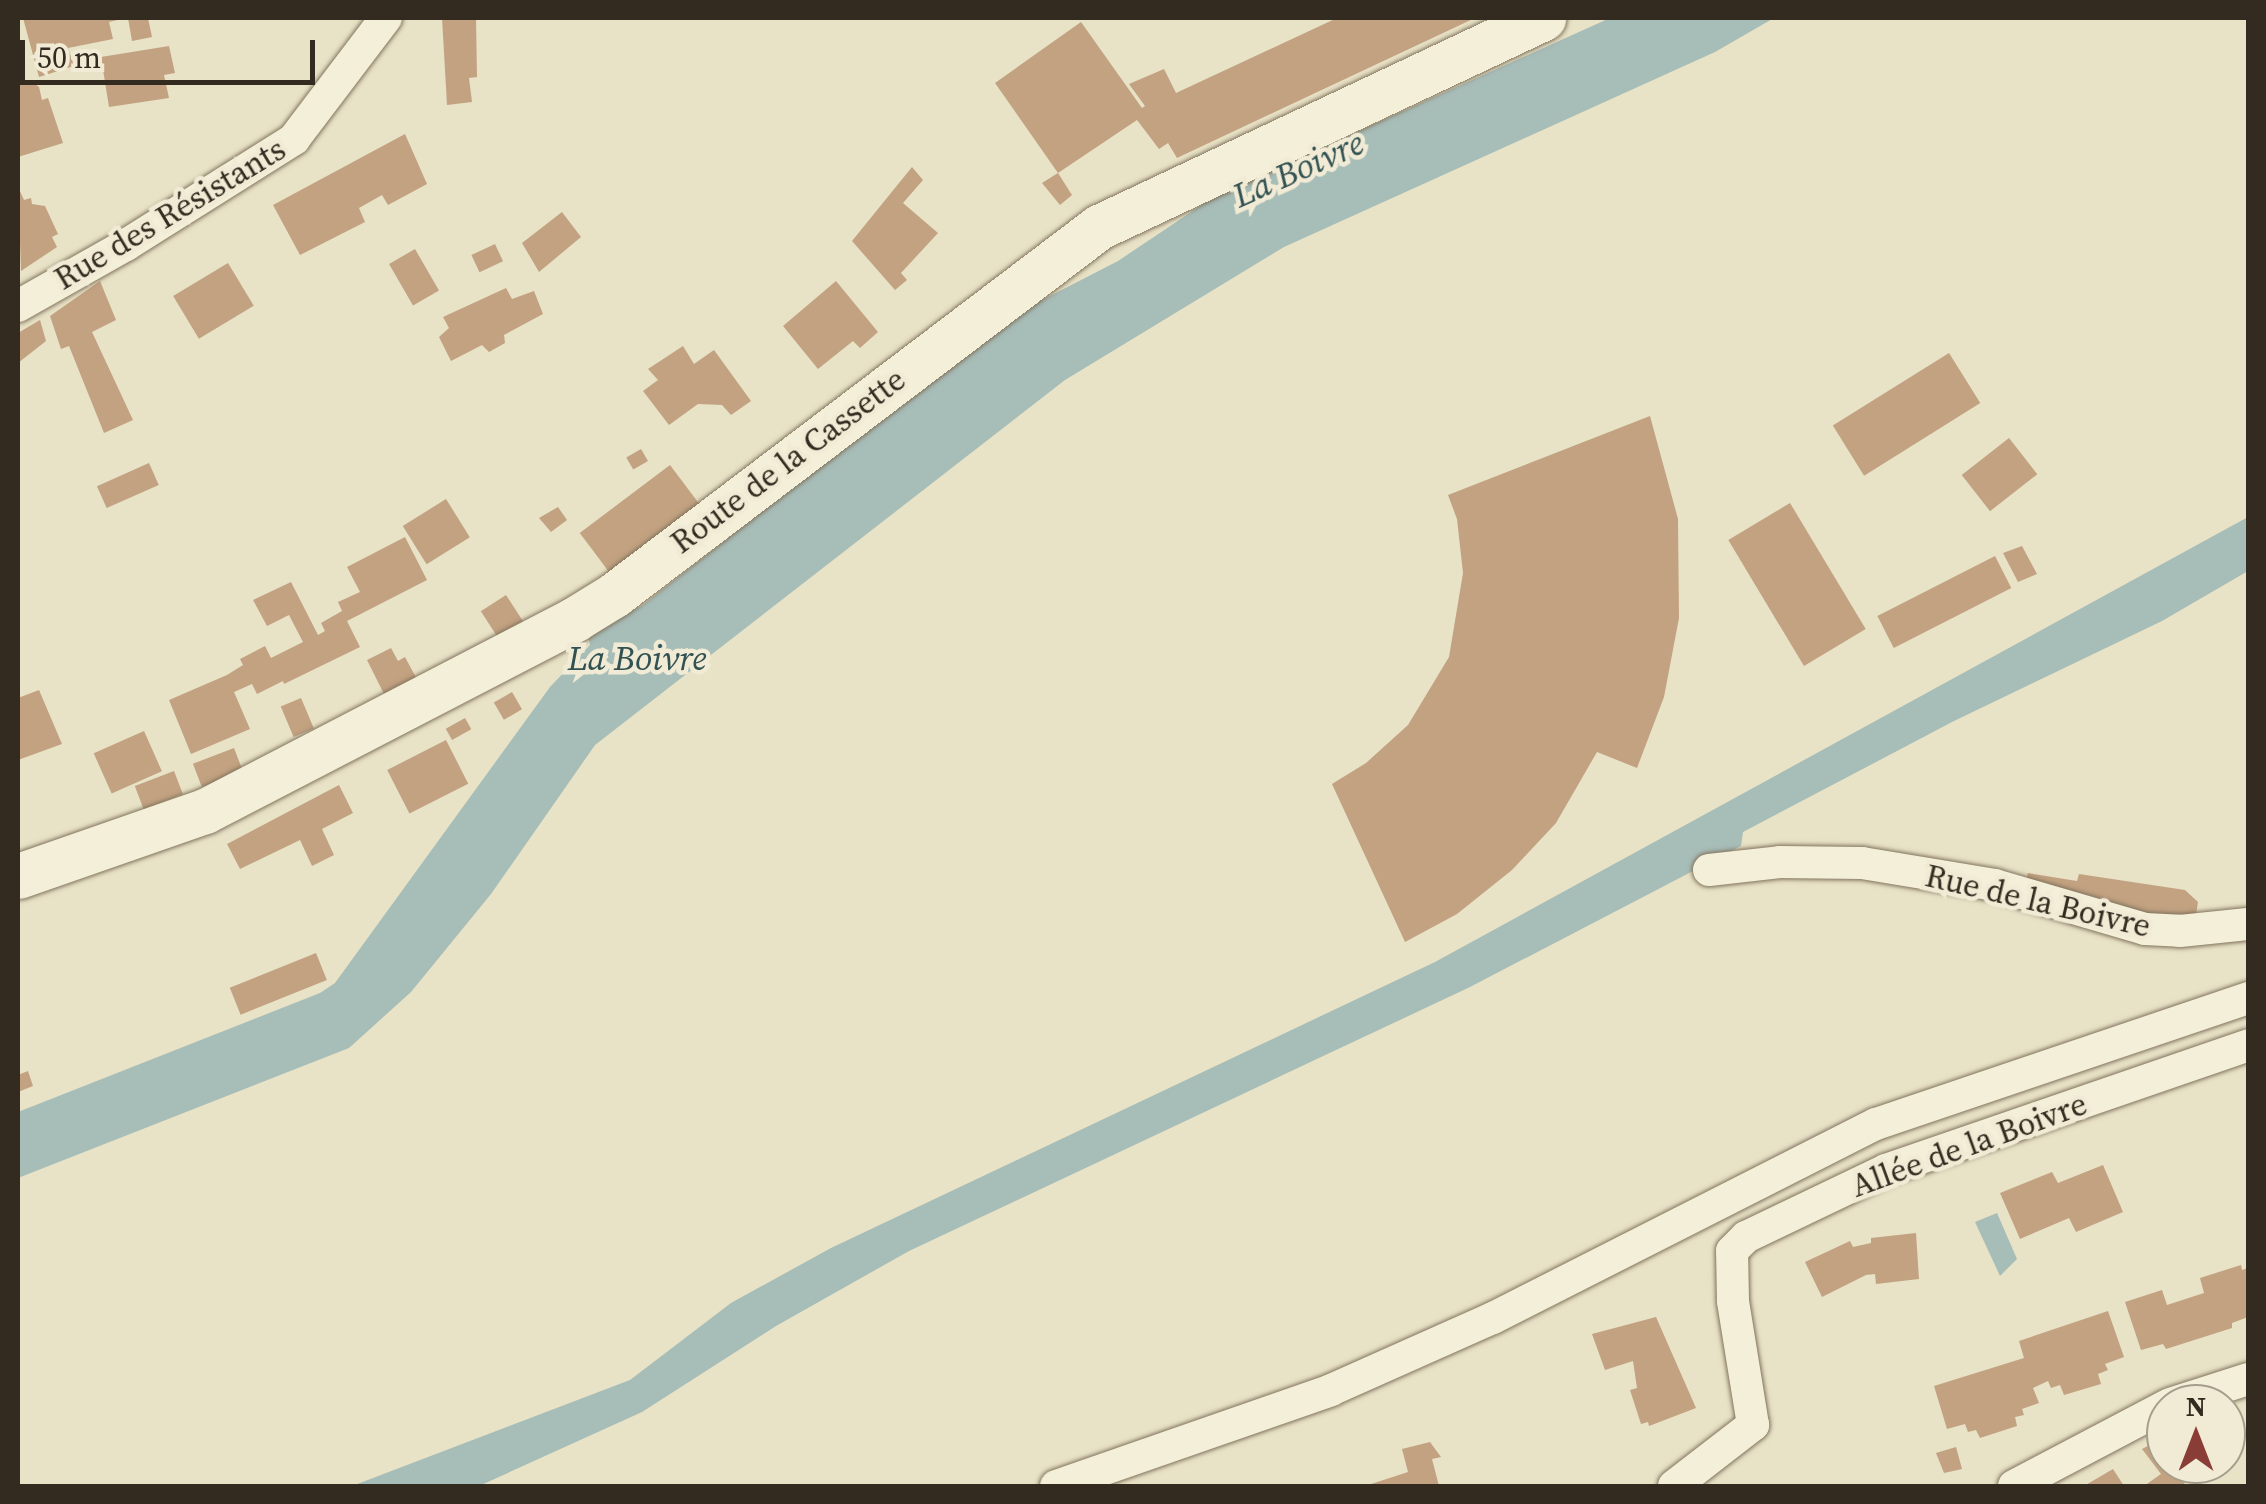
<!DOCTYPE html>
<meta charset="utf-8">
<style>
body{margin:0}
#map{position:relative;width:2266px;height:1504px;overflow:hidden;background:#e8e2c6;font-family:"Source Serif 4",serif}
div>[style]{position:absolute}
.water>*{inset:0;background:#a7bdb8}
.building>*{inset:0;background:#c2a281;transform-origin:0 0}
.roads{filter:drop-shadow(0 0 2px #82745e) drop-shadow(0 0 2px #82745e)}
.street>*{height:32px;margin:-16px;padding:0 16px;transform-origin:16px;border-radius:16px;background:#f4efd9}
.secondary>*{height:45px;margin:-22.5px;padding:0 22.5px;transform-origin:22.5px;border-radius:22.5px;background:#f4efd9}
span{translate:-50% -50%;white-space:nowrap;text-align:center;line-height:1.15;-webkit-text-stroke:9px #f1ebd5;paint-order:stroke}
.street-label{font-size:32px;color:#342b20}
.water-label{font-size:35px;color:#315152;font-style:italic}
.frame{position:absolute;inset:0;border:20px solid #342b20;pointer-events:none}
.north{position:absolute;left:2146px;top:1384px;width:100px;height:100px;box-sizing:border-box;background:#f1ebd5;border:2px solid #a59e8d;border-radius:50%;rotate:0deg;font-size:28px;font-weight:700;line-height:40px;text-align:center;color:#342b20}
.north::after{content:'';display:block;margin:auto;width:35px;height:45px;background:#893d36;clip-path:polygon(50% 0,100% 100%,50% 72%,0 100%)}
.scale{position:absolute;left:20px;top:40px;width:295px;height:45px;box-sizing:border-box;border:5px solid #342b20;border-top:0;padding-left:12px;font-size:30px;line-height:35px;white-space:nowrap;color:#342b20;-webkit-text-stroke:8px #f1ebd5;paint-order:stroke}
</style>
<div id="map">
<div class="water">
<div style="clip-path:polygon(1610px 18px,1774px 18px,1715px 52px,1284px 247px,1065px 380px,595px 745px,491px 894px,411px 992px,349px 1048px,18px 1178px,18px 1112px,320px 993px,335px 983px,550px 687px,590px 645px,588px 636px,643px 605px,1011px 316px,1118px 261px,1215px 196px)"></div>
<div style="clip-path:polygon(2248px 517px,2248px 571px,2162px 621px,1954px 721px,1743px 832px,1741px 846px,1470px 987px,909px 1251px,776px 1326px,642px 1412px,479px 1486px,352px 1486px,630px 1380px,731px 1303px,831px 1248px,1435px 962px)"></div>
<div style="clip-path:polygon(1997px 1213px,2017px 1259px,2000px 1276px,1975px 1222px)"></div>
</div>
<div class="building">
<div style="clip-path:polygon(23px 18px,42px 19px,122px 19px,109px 22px,113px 39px,68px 48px,74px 66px,39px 77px)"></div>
<div style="clip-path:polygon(128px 18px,148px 18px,152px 37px,132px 41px)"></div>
<div style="clip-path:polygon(442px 18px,476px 18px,477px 77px,469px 78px,472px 102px,447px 105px)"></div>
<div style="clip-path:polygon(1337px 18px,1475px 18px,1177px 158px,1168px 143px,1159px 149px,1137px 120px,1058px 173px,995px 83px,1081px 22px,1142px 108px,1145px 106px,1129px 84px,1164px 69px,1176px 93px)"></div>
<div style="clip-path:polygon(169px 46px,175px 73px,164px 75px,169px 98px,109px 107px,101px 57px)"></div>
<div style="clip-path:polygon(29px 80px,39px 87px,42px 100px,48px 98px,63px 143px,18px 157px,18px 84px)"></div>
<div style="clip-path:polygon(405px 134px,427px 184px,388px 205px,382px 195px,359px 208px,365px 222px,300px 255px,273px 205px)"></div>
<div style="clip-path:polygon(912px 167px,923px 180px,903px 203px,938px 233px,901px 273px,907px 280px,895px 290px,852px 241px)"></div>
<div style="clip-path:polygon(1058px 173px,1072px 195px,1060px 205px,1042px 183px)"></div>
<div style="clip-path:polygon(18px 187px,24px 200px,31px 198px,32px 204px,45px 206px,58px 234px,52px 237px,57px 247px,21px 271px)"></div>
<div style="clip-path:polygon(562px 212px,581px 237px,539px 272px,522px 243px)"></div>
<div style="left:495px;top:244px;width:19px;height:26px;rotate:65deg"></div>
<div style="left:415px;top:249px;width:48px;height:30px;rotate:60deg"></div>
<div style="left:228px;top:263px;width:50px;height:64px;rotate:59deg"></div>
<div style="clip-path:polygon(100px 281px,116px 320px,92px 332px,133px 420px,104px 433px,69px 346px,61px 349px,50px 316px)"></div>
<div style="clip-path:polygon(836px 281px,878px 332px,860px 348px,853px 341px,818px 369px,783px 326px)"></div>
<div style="clip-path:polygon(506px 288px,512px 299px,534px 291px,543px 314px,504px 335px,505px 343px,489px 352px,482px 345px,451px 361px,439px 337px,449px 328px,443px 317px)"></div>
<div style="clip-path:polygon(40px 320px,46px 341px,18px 363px,18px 333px)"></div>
<div style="clip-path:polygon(683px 346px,694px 364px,714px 350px,751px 401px,731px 415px,722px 405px,698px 404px,669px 425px,643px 391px,658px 380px,648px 369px)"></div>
<div style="left:1949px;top:353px;width:59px;height:137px;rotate:58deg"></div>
<div style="clip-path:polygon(1650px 416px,1678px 519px,1679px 618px,1664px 697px,1637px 768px,1597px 752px,1556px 823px,1512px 870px,1457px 914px,1405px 942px,1332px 784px,1366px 763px,1408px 725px,1449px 657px,1463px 573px,1457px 519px,1448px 495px)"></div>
<div style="left:2009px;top:438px;width:46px;height:60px;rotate:52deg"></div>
<div style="left:641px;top:449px;width:14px;height:17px;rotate:60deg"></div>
<div style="left:149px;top:463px;width:24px;height:57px;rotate:66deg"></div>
<div style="left:670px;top:465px;width:55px;height:113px;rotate:53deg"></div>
<div style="left:446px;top:499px;width:45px;height:51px;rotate:58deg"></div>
<div style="left:1790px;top:503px;width:147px;height:72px;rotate:59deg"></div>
<div style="clip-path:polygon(558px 507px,567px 520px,551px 532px,539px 518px)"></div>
<div style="clip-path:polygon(405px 537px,427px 580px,347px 621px,360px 647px,284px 684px,283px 681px,257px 694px,252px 684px,234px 692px,250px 729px,191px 754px,169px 700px,227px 675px,243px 665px,240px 659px,265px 646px,271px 658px,303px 642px,289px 615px,267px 626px,253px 600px,291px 582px,318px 635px,325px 631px,321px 623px,342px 611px,338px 602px,360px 592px,347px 567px)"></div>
<div style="clip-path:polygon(2022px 546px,2037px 574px,2018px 582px,2003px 553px)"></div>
<div style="left:1995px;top:556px;width:36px;height:132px;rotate:63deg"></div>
<div style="left:506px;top:595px;width:33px;height:30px;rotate:57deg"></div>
<div style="clip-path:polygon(391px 648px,398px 661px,405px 657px,419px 683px,387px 700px,367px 660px)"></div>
<div style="clip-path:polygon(39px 690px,62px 744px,18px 760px,18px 698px)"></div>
<div style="left:512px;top:692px;width:20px;height:21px;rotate:60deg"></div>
<div style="left:301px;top:698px;width:33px;height:22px;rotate:67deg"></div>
<div style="left:465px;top:718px;width:13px;height:22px;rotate:61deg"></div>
<div style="left:144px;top:731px;width:44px;height:55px;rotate:66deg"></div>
<div style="left:446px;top:740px;width:49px;height:66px;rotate:63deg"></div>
<div style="left:234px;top:748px;width:25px;height:44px;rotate:69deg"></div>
<div style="left:174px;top:771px;width:25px;height:42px;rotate:69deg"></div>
<div style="clip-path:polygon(339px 785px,353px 813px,322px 829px,334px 855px,312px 866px,300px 840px,240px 869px,227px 844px)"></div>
<div style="clip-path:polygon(2028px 873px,2077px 881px,2079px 874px,2185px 890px,2198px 902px,2195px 921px,2181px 923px,2024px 885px)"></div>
<div style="left:316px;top:953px;width:29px;height:93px;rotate:68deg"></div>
<div style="clip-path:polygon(28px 1071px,33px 1086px,18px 1092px,18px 1075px)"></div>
<div style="clip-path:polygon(2103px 1165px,2123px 1212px,2076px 1232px,2069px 1218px,2020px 1239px,2000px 1193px,2052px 1172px,2058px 1183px)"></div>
<div style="clip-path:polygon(1916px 1233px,1919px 1279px,1876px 1284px,1875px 1274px,1866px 1275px,1822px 1297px,1805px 1262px,1850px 1241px,1853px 1247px,1871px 1243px,1871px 1238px)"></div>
<div style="clip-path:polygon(2241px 1265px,2242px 1270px,2248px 1268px,2248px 1317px,2232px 1323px,2232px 1328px,2166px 1349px,2163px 1344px,2141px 1350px,2125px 1302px,2162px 1290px,2167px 1305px,2204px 1293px,2200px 1278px)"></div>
<div style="clip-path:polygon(2108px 1311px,2124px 1357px,2105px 1364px,2108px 1370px,2098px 1374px,2101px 1384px,2064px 1395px,2060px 1385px,2051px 1388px,2048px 1381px,2033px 1388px,2039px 1403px,2022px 1409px,2024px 1415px,2015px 1417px,2017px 1426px,1980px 1438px,1976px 1430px,1968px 1432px,1965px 1424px,1947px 1429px,1934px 1386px,2024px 1358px,2019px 1341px)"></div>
<div style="clip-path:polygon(1656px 1317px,1696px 1408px,1649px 1426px,1648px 1422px,1641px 1424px,1630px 1390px,1637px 1388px,1633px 1361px,1605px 1370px,1592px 1334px)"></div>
<div style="clip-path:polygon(2157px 1441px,2166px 1464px,2172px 1464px,2186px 1486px,2144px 1486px,2161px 1474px,2142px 1449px)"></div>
<div style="clip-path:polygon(1430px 1442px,1441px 1457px,1432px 1459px,1439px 1486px,1365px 1486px,1408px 1472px,1402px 1449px)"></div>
<div style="clip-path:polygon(1956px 1447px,1962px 1469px,1944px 1473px,1936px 1453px)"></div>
<div style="clip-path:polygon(2113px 1469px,2124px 1486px,2084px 1486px)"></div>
</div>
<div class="roads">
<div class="street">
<div style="left:18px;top:306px;width:124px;rotate:-29.5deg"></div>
<div style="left:126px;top:245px;width:199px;rotate:-32.2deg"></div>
<div style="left:294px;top:139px;width:152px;rotate:-52.8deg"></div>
<div style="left:1709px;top:870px;width:71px;rotate:-6.4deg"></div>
<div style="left:1780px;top:862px;width:82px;rotate:0.7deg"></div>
<div style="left:1862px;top:863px;width:135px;rotate:9.4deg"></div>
<div style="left:1995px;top:885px;width:156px;rotate:16.3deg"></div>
<div style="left:2145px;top:929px;width:35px;rotate:3deg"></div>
<div style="left:2180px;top:931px;width:68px;rotate:-5.9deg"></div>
<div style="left:2170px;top:1404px;width:82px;rotate:-17.8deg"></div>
<div style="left:1056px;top:1486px;width:291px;rotate:-19.2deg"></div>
<div style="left:1331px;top:1390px;width:177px;rotate:-24deg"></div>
<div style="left:1493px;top:1318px;width:429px;rotate:-26.9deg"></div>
<div style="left:1876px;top:1124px;width:393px;rotate:-18.7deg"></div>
<div style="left:1674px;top:1486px;width:100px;rotate:-37.7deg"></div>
<div style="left:1753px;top:1425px;width:126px;rotate:-99.2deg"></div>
<div style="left:1733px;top:1301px;width:50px;rotate:-91.1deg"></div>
<div style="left:1732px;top:1251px;width:20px;rotate:-45deg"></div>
<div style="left:1746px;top:1237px;width:155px;rotate:-25.6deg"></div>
<div style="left:1886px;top:1170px;width:383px;rotate:-19deg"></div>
<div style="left:2014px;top:1486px;width:172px;rotate:-27.8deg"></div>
</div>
<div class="secondary">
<div style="left:18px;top:876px;width:198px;rotate:-19.2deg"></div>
<div style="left:205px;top:811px;width:417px;rotate:-27.4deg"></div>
<div style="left:575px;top:619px;width:46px;rotate:-31.6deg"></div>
<div style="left:614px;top:595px;width:609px;rotate:-37.19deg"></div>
<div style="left:1099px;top:227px;width:491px;rotate:-25.2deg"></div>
</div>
</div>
<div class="street-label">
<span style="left:170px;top:214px;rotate:-31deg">Rue des Résistants</span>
<span style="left:788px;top:461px;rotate:-37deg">Route de la Cassette</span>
<span style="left:2038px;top:901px;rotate:13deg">Rue de la Boivre</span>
<span style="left:1969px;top:1145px;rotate:-20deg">Allée de la Boivre</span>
</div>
<div class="water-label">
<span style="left:1298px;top:169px;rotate:-24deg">La Boivre</span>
<span style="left:637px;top:658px">La Boivre</span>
</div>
<div class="frame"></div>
<div class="north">N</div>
<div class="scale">50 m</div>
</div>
